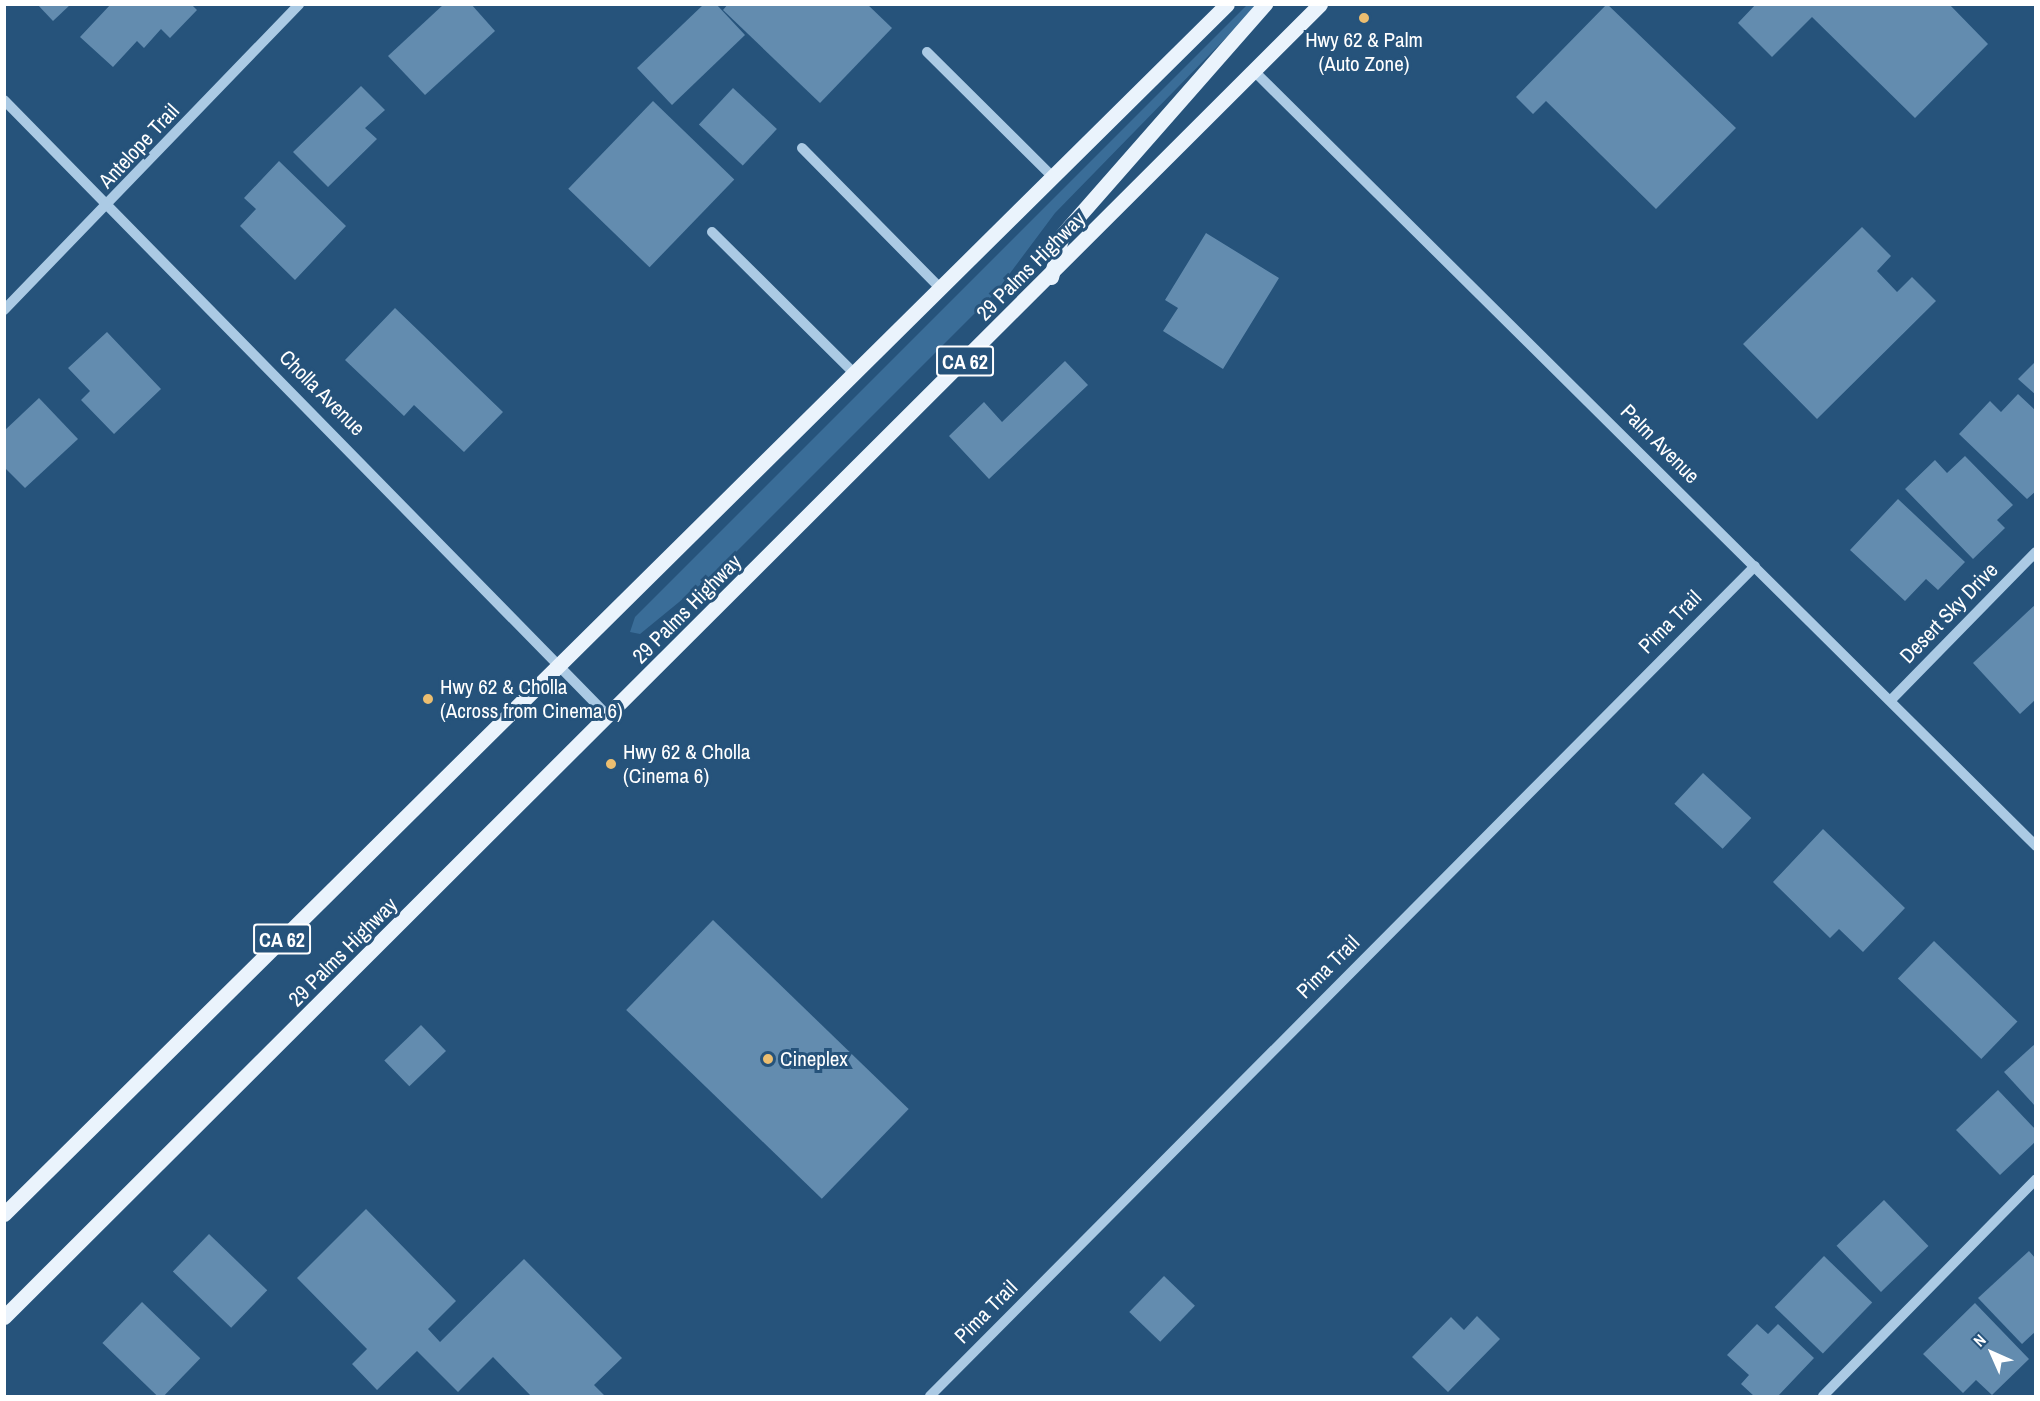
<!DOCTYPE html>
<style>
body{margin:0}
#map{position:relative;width:2040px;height:1401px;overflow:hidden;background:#26537b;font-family:"Archivo Narrow",sans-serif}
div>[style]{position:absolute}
.green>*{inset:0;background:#3a6d98}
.building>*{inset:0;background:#638caf;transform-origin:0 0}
.minor>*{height:10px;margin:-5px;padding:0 5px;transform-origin:5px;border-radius:5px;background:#abcae4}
.major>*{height:15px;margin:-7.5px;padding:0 7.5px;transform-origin:7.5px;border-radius:7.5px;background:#eaf3fc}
.dots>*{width:16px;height:16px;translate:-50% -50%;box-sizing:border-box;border:3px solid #26537b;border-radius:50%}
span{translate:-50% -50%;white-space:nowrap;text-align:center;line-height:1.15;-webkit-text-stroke:6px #26537b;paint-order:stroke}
.shield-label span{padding:2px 4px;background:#26537b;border:2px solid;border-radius:4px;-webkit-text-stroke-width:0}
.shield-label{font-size:20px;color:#fff;font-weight:700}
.poi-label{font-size:21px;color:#fff}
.left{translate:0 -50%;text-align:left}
.street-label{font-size:21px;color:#fff}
.frame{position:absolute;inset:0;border:6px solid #fff;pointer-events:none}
.north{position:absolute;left:1962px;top:1323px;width:60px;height:60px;-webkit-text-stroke:4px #26537b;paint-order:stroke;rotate:315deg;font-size:16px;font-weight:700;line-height:24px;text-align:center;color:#fff}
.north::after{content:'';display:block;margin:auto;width:21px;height:27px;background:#fff;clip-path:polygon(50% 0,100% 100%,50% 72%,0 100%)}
</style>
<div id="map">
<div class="green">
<div style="clip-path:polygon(1247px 5px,1258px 5px,1055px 213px,996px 292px,717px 571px,640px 634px,630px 632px,635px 617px)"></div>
</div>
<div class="building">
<div style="clip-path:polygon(37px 4px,71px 4px,53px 21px)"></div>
<div style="clip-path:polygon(111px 4px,191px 4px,197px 10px,170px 38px,161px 29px,144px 48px,137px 41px,113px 67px,80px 37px)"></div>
<div style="clip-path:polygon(444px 4px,471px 4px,495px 31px,425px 95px,388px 56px)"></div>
<div style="clip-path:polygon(704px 4px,716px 4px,745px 35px,672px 105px,637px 68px)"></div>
<div style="clip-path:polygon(728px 4px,867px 4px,892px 28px,820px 103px,723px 10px)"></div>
<div style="clip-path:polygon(1607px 4px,1736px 128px,1656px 209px,1546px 101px,1533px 114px,1516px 97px)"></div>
<div style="clip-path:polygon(1756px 4px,1949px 4px,1988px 44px,1915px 118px,1812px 17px,1772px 57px,1738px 23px)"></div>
<div style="clip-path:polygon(361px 86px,385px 110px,365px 128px,377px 139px,328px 187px,293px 152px)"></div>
<div style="left:733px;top:88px;width:60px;height:50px;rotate:43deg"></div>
<div style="left:653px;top:101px;width:113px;height:122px;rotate:44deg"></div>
<div style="clip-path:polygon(279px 161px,346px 226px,295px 280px,240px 226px,256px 209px,244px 198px)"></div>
<div style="clip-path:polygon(1862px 227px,1891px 256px,1877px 271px,1897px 292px,1912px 277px,1936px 301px,1817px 419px,1743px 344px)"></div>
<div style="clip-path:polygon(1206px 233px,1279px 278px,1223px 369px,1163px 331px,1178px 308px,1165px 300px)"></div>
<div style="clip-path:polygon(395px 308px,503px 412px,464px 452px,414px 405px,404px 416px,345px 360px)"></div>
<div style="clip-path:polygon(107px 332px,161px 389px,114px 434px,81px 400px,90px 391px,68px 368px)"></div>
<div style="clip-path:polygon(1065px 361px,1088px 385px,989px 479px,949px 436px,984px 402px,1002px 422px)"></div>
<div style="clip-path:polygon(2036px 361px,2036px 395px,2018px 379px)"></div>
<div style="clip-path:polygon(2018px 394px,2036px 411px,2036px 491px,2027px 499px,1959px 434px,1990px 401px,2001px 412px)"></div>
<div style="clip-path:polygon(39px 398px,78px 439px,25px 488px,4px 467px,4px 431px)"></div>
<div style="clip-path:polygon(1965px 456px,2013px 505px,1997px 520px,2005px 528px,1973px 559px,1905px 489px,1935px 460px,1947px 473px)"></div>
<div style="clip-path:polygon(1898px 499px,1965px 562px,1938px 590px,1926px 579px,1905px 601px,1850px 550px)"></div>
<div style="clip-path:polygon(2036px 604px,2036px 699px,2020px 714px,1973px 663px)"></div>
<div style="left:1703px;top:773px;width:66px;height:42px;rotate:43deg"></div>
<div style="clip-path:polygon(1823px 829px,1905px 908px,1863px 952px,1839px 929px,1830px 938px,1773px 882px)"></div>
<div style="left:713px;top:920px;width:272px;height:125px;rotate:44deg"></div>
<div style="left:1934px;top:941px;width:116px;height:52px;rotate:44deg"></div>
<div style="left:421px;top:1025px;width:36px;height:51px;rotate:46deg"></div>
<div style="clip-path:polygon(2036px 1043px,2036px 1107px,2004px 1072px)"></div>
<div style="clip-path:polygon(1998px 1090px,2036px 1130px,2036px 1141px,2000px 1175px,1956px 1130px)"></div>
<div style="left:1884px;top:1200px;width:64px;height:66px;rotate:46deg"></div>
<div style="clip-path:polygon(366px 1209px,456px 1301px,428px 1329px,440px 1342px,524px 1259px,622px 1358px,594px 1385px,605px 1396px,531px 1396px,493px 1357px,458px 1392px,417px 1351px,377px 1390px,352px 1364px,367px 1349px,297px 1278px)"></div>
<div style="left:209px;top:1234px;width:81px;height:52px;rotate:44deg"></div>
<div style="clip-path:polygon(2029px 1251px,2036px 1259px,2036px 1331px,2022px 1344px,1978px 1298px)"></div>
<div style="left:1824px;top:1256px;width:67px;height:71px;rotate:44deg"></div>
<div style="left:1164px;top:1276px;width:43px;height:50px;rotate:44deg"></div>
<div style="left:142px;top:1302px;width:81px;height:57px;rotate:44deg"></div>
<div style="clip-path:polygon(1975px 1303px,2029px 1359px,1992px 1395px,1976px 1380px,1963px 1393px,1923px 1354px)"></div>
<div style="clip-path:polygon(1477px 1316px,1500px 1339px,1448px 1392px,1412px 1357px,1451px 1317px,1464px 1330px)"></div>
<div style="clip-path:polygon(1757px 1324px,1768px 1334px,1778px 1324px,1814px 1358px,1778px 1396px,1754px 1396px,1741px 1384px,1749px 1375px,1727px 1355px)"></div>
</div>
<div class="minor">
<div style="left:927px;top:52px;width:177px;rotate:44.8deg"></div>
<div style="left:1255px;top:72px;width:1100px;rotate:44.74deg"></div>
<div style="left:4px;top:100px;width:864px;rotate:45.56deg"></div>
<div style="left:802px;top:148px;width:197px;rotate:45.4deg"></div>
<div style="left:712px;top:232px;width:200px;rotate:44.8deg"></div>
<div style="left:4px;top:310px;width:425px;rotate:-46deg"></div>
<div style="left:1891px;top:700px;width:207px;rotate:-45.6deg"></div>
<div style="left:930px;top:1396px;width:1170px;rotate:-45.17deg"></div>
<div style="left:1823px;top:1396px;width:304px;rotate:-45.5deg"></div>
</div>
<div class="major">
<div style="left:1051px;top:277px;width:43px;rotate:-75.3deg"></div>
<div style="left:1062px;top:235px;width:308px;rotate:-48.7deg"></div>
<div style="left:4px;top:1214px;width:1720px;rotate:-44.69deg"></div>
<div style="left:4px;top:1317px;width:1859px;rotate:-44.93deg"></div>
</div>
<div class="dots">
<div style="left:1364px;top:18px;background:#ecbe70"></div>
<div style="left:428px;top:699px;background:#ecbe70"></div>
<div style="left:611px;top:764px;background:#ecbe70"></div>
<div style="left:768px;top:1059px;background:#ecbe70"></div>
</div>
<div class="shield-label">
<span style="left:965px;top:361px">CA 62</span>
<span style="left:282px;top:939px">CA 62</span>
</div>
<div class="poi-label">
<span style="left:1364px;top:52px">Hwy 62 &amp; Palm<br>(Auto Zone)</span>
<span class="left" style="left:440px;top:699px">Hwy 62 &amp; Cholla<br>(Across from Cinema 6)</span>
<span class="left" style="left:623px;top:764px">Hwy 62 &amp; Cholla<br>(Cinema 6)</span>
<span class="left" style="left:780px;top:1059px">Cineplex</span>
</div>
<div class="street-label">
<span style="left:139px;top:146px;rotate:-47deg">Antelope Trail</span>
<span style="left:1031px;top:266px;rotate:-45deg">29 Palms Highway</span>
<span style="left:322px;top:393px;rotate:45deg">Cholla Avenue</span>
<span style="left:1660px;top:444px;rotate:45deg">Palm Avenue</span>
<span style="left:687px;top:609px;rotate:-45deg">29 Palms Highway</span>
<span style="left:1949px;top:613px;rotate:-46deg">Desert Sky Drive</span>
<span style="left:1670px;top:622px;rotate:-45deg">Pima Trail</span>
<span style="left:343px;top:952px;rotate:-45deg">29 Palms Highway</span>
<span style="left:1328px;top:967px;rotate:-45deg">Pima Trail</span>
<span style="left:986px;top:1312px;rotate:-45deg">Pima Trail</span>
</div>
<div class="frame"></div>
<div class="north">N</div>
</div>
